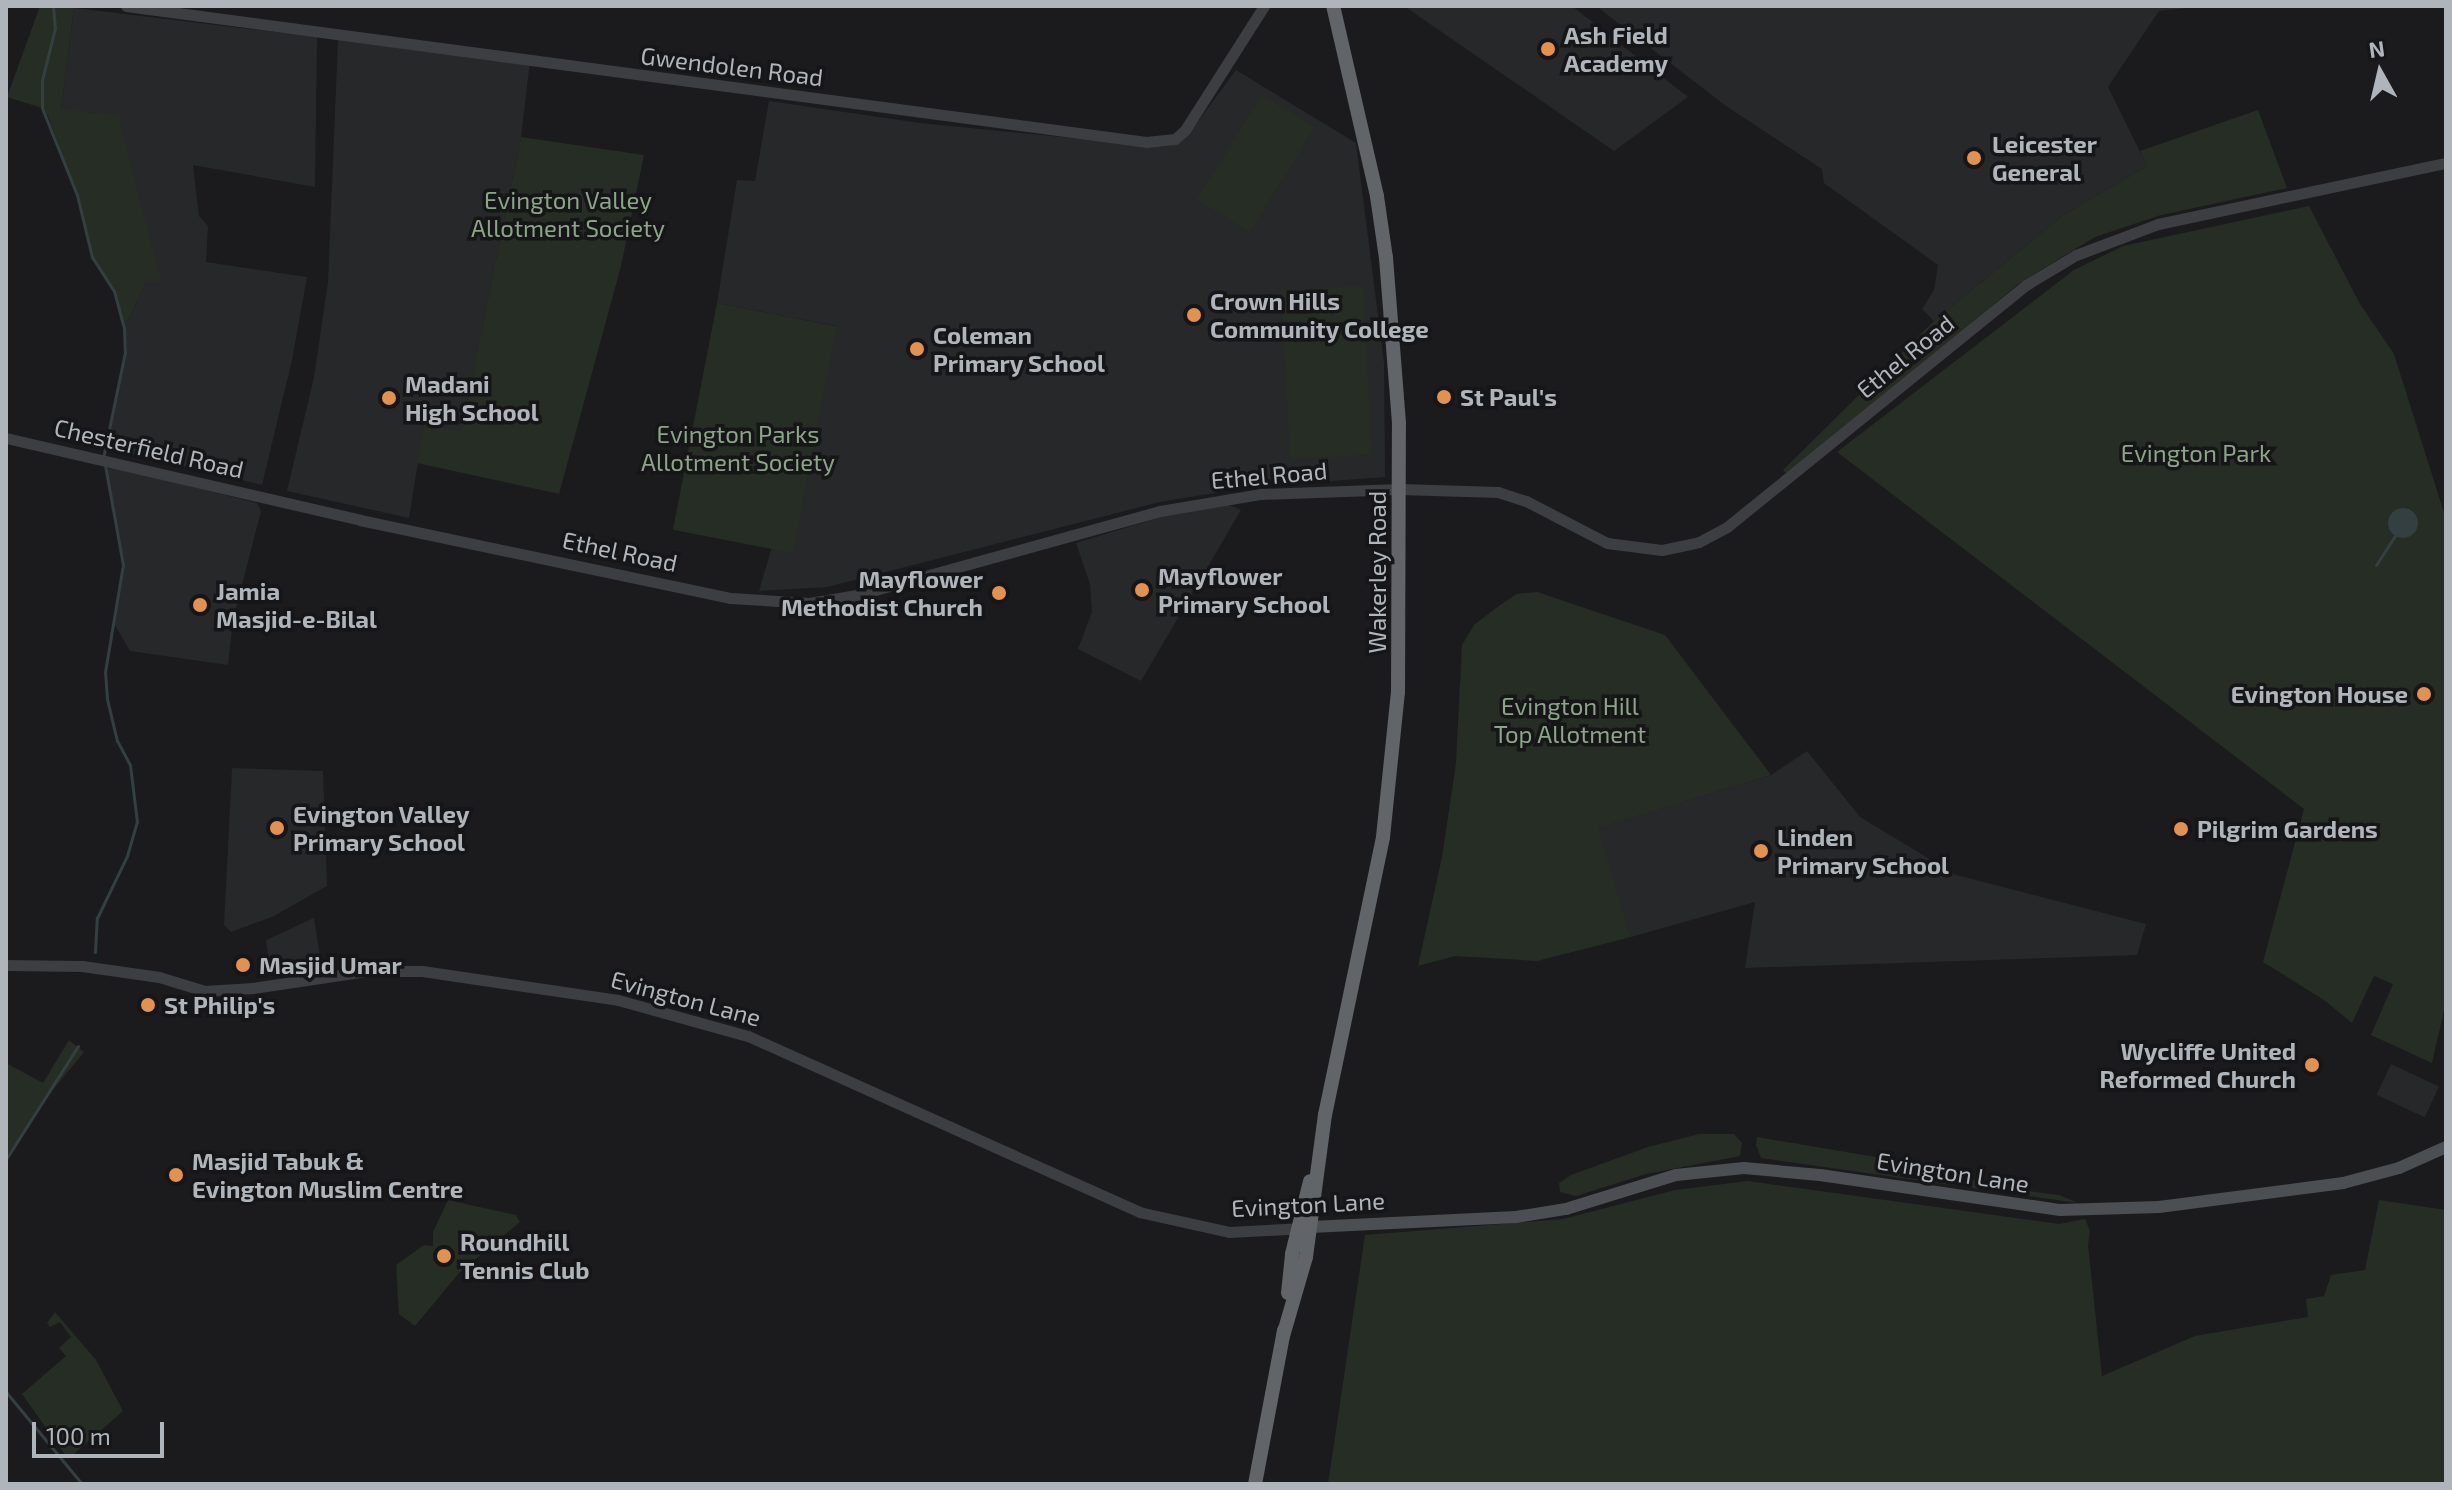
<!DOCTYPE html>
<style>
body{margin:0}
#map{position:relative;width:2452px;height:1490px;overflow:hidden;background:#1b1b1d;font-family:"Exo 2",sans-serif}
div>[style]{position:absolute}
.built>*{inset:0;background:#27282a;transform-origin:0 0}
.green>*{inset:0;background:#262d25;transform-origin:0 0}
.water>*{inset:0;background:#343f42}
.round{border-radius:50%}
.stream>*{height:3px;margin:-1.5px;padding:0 1.5px;transform-origin:1.5px;border-radius:1.5px;background:#343f42}
.tertiary>*{height:11px;margin:-5.5px;padding:0 5.5px;transform-origin:5.5px;border-radius:5.5px;background:#3c3e42}
.secondary>*{height:12px;margin:-6px;padding:0 6px;transform-origin:6px;border-radius:6px;background:#4b4e52}
.trunk>*{height:14px;margin:-7px;padding:0 7px;transform-origin:7px;border-radius:7px;background:#616469}
.dots>*{width:22px;height:22px;translate:-50% -50%;box-sizing:border-box;border:4px solid #161618;border-radius:50%}
span{translate:-50% -50%;white-space:nowrap;text-align:center;line-height:1.15;-webkit-text-stroke:7px #161618;paint-order:stroke}
.poi-label{font-size:24px;color:#afb5bb;font-weight:700}
.left{translate:0 -50%;text-align:left}
.right{translate:-100% -50%;text-align:right}
.street-label{font-size:24px;color:#afb5bb}
.park-label{font-size:24px;color:#8ca488}
.frame{position:absolute;inset:0;border:8px solid #afb5bb;pointer-events:none}
.north{position:absolute;left:2340px;top:32px;width:80px;height:80px;-webkit-text-stroke:6px #161618;paint-order:stroke;rotate:352deg;font-size:22px;font-weight:700;line-height:32px;text-align:center;color:#afb5bb}
.north::after{content:'';display:block;margin:auto;width:28px;height:36px;background:#afb5bb;clip-path:polygon(50% 0,100% 100%,50% 72%,0 100%)}
.scale{position:absolute;left:32px;top:1422px;width:132px;height:36px;box-sizing:border-box;border:4px solid #afb5bb;border-top:0;padding-left:10px;font-size:24px;line-height:28px;white-space:nowrap;color:#afb5bb;-webkit-text-stroke:6px #161618;paint-order:stroke}
</style>
<div id="map">
<div class="built">
<div style="clip-path:polygon(1404px 6px,1572px 6px,1688px 97px,1614px 151px)"></div>
<div style="clip-path:polygon(1596px 6px,2207px 6px,2159px 11px,2108px 87px,2147px 166px,2062px 216px,1934px 321px,1922px 309px,1934px 290px,1938px 265px,1824px 183px,1822px 169px,1726px 106px)"></div>
<div style="clip-path:polygon(74px 8px,317px 37px,315px 187px,193px 165px,199px 216px,208px 226px,206px 262px,307px 277px,292px 360px,262px 485px,107px 448px,125px 352px,124px 328px,147px 281px,161px 281px,61px 109px)"></div>
<div style="clip-path:polygon(338px 40px,530px 61px,521px 137px,461px 432px,424px 425px,409px 518px,287px 491px,314px 377px,328px 282px)"></div>
<div style="clip-path:polygon(1236px 70px,1356px 143px,1384px 363px,1385px 477px,1251px 487px,1160px 502px,827px 587px,759px 591px,837px 326px,717px 303px,737px 180px,755px 181px,769px 101px,920px 123px,1163px 147px,1180px 143px,1191px 131px)"></div>
<div style="clip-path:polygon(109px 466px,257px 503px,261px 511px,233px 620px,228px 665px,130px 651px,115px 625px,123px 565px,106px 478px)"></div>
<div style="clip-path:polygon(1229px 505px,1241px 510px,1141px 681px,1078px 649px,1092px 612px,1090px 584px,1076px 543px,1161px 517px)"></div>
<div style="clip-path:polygon(1807px 751px,1860px 817px,1956px 875px,2146px 924px,2137px 955px,1745px 968px,1755px 902px,1631px 937px,1597px 828px,1771px 775px)"></div>
<div style="clip-path:polygon(232px 768px,323px 771px,327px 886px,272px 917px,231px 932px,224px 925px)"></div>
<div style="clip-path:polygon(314px 918px,322px 969px,271px 975px,266px 940px)"></div>
<div style="left:2391px;top:1064px;width:53px;height:34px;rotate:25deg"></div>
</div>
<div class="green">
<div style="clip-path:polygon(40px 6px,74px 8px,61px 109px,119px 116px,122px 130px,161px 281px,147px 281px,124px 328px,114px 291px,92px 257px,77px 195px,48px 116px,42px 108px,7px 97px)"></div>
<div style="left:1262px;top:95px;width:62px;height:123px;rotate:32deg"></div>
<div style="clip-path:polygon(2258px 110px,2287px 188px,2161px 215px,2095px 237px,2018px 284px,1790px 478px,1783px 470px,1934px 321px,2062px 216px,2147px 166px,2140px 151px)"></div>
<div style="clip-path:polygon(521px 137px,644px 155px,621px 266px,559px 494px,417px 463px,424px 424px,461px 431px)"></div>
<div style="clip-path:polygon(2309px 206px,2360px 304px,2394px 354px,2446px 519px,2446px 1002px,2432px 1063px,2371px 1035px,2393px 984px,2374px 976px,2352px 1023px,2324px 1000px,2263px 962px,2304px 809px,1837px 452px,2074px 270px,2123px 246px)"></div>
<div style="left:1363px;top:286px;width:169px;height:82px;rotate:87deg"></div>
<div style="left:717px;top:303px;width:122px;height:231px;rotate:11deg"></div>
<div style="clip-path:polygon(1537px 592px,1665px 635px,1771px 775px,1598px 828px,1631px 937px,1537px 961px,1455px 956px,1418px 966px,1442px 857px,1456px 763px,1462px 645px,1474px 625px,1500px 605px,1517px 594px)"></div>
<div style="clip-path:polygon(69px 1040px,84px 1052px,51px 1092px,6px 1157px,6px 1063px,43px 1083px)"></div>
<div style="clip-path:polygon(1699px 1134px,1734px 1134px,1742px 1143px,1740px 1156px,1646px 1174px,1576px 1196px,1560px 1192px,1559px 1183px,1571px 1175px,1648px 1147px)"></div>
<div style="clip-path:polygon(1757px 1137px,1905px 1162px,2004px 1188px,2059px 1195px,2078px 1203px,1761px 1158px,1756px 1145px)"></div>
<div style="clip-path:polygon(1748px 1181px,2059px 1224px,2085px 1219px,2090px 1231px,2088px 1245px,2102px 1376px,2195px 1336px,2308px 1317px,2306px 1299px,2324px 1296px,2331px 1275px,2365px 1270px,2379px 1200px,2446px 1210px,2446px 1484px,1328px 1484px,1365px 1235px,1563px 1219px,1675px 1190px)"></div>
<div style="clip-path:polygon(448px 1200px,516px 1215px,520px 1222px,459px 1273px,415px 1326px,399px 1314px,396px 1265px,424px 1245px,433px 1246px,433px 1232px)"></div>
<div style="clip-path:polygon(55px 1312px,96px 1360px,123px 1411px,68px 1459px,22px 1394px,66px 1356px,59px 1348px,71px 1337px,60px 1322px,50px 1327px,47px 1323px)"></div>
</div>
<div class="water">
<div class="round" style="left:2388px;top:508px;width:30px;height:30px"></div>
</div>
<div class="stream">
<div style="left:53px;top:6px;width:22px;rotate:85deg"></div>
<div style="left:55px;top:28px;width:54px;rotate:104deg"></div>
<div style="left:42px;top:80px;width:28px;rotate:90deg"></div>
<div style="left:42px;top:108px;width:94px;rotate:68.1deg"></div>
<div style="left:77px;top:195px;width:64px;rotate:76.4deg"></div>
<div style="left:92px;top:257px;width:40px;rotate:57.1deg"></div>
<div style="left:114px;top:291px;width:38px;rotate:75deg"></div>
<div style="left:124px;top:328px;width:24px;rotate:88deg"></div>
<div style="left:125px;top:352px;width:108px;rotate:101.7deg"></div>
<div style="left:2376px;top:565px;width:35px;rotate:-57deg"></div>
<div style="left:95px;top:952px;width:34px;rotate:-87deg"></div>
<div style="left:97px;top:918px;width:69px;rotate:-64.2deg"></div>
<div style="left:127px;top:856px;width:35px;rotate:-74deg"></div>
<div style="left:137px;top:822px;width:57px;rotate:-97deg"></div>
<div style="left:130px;top:765px;width:27px;rotate:-118deg"></div>
<div style="left:117px;top:741px;width:43px;rotate:-103.4deg"></div>
<div style="left:107px;top:699px;width:27px;rotate:-94deg"></div>
<div style="left:105px;top:672px;width:109px;rotate:-80.5deg"></div>
<div style="left:123px;top:565px;width:102px;rotate:-100.2deg"></div>
<div style="left:6px;top:1159px;width:134px;rotate:-57.5deg"></div>
<div style="left:6px;top:1392px;width:119px;rotate:50.4deg"></div>
</div>
<div class="tertiary">
<div style="left:126px;top:6px;width:1029px;rotate:7.59deg"></div>
<div style="left:1146px;top:142px;width:29px;rotate:-6deg"></div>
<div style="left:1175px;top:139px;width:13px;rotate:-42deg"></div>
<div style="left:1185px;top:130px;width:147px;rotate:-57.5deg"></div>
<div style="left:6px;top:438px;width:363px;rotate:13deg"></div>
<div style="left:360px;top:520px;width:378px;rotate:11.9deg"></div>
<div style="left:730px;top:598px;width:79px;rotate:3.6deg"></div>
<div style="left:809px;top:603px;width:49px;rotate:-9.5deg"></div>
<div style="left:857px;top:595px;width:314px;rotate:-15.5deg"></div>
<div style="left:1160px;top:511px;width:101px;rotate:-9.6deg"></div>
<div style="left:1260px;top:494px;width:140px;rotate:-2deg"></div>
<div style="left:1400px;top:489px;width:98px;rotate:1.8deg"></div>
<div style="left:1498px;top:492px;width:29px;rotate:18deg"></div>
<div style="left:1526px;top:501px;width:91px;rotate:27.4deg"></div>
<div style="left:1607px;top:543px;width:55px;rotate:7.3deg"></div>
<div style="left:1662px;top:550px;width:38px;rotate:-12deg"></div>
<div style="left:1699px;top:542px;width:32px;rotate:-28deg"></div>
<div style="left:1727px;top:527px;width:385px;rotate:-39deg"></div>
<div style="left:2026px;top:285px;width:58px;rotate:-31deg"></div>
<div style="left:2076px;top:255px;width:88px;rotate:-20.7deg"></div>
<div style="left:2158px;top:224px;width:294px;rotate:-12deg"></div>
<div style="left:6px;top:965px;width:76px;rotate:0.8deg"></div>
<div style="left:82px;top:966px;width:78px;rotate:8.1deg"></div>
<div style="left:159px;top:977px;width:48px;rotate:16.9deg"></div>
<div style="left:205px;top:991px;width:48px;rotate:-3.6deg"></div>
<div style="left:253px;top:988px;width:115px;rotate:-8.5deg"></div>
<div style="left:367px;top:971px;width:55px"></div>
<div style="left:422px;top:971px;width:198px;rotate:8.4deg"></div>
<div style="left:618px;top:1000px;width:135px;rotate:15.5deg"></div>
<div style="left:748px;top:1036px;width:429px;rotate:24.2deg"></div>
<div style="left:1139px;top:1212px;width:92px;rotate:12.5deg"></div>
<div style="left:1229px;top:1232px;width:76px;rotate:-3deg"></div>
</div>
<div class="secondary">
<div style="left:1311px;top:1227px;width:205px;rotate:-2.8deg"></div>
<div style="left:1516px;top:1217px;width:51px;rotate:-9.1deg"></div>
<div style="left:1566px;top:1209px;width:115px;rotate:-17.2deg"></div>
<div style="left:1676px;top:1175px;width:68px;rotate:-5.9deg"></div>
<div style="left:1744px;top:1168px;width:76px;rotate:5.3deg"></div>
<div style="left:1820px;top:1175px;width:243px;rotate:8.3deg"></div>
<div style="left:2060px;top:1210px;width:99px;rotate:-1.7deg"></div>
<div style="left:2159px;top:1207px;width:186px;rotate:-7.4deg"></div>
<div style="left:2343px;top:1183px;width:58px;rotate:-15deg"></div>
<div style="left:2399px;top:1168px;width:51px;rotate:-24.1deg"></div>
</div>
<div class="trunk">
<div style="left:1288px;top:1293px;width:39px;rotate:-84deg"></div>
<div style="left:1292px;top:1254px;width:75px;rotate:-76.1deg"></div>
<div style="left:1283px;top:1336px;width:82px;rotate:-73.8deg"></div>
<div style="left:1306px;top:1257px;width:143px;rotate:-82.4deg"></div>
<div style="left:1325px;top:1115px;width:284px;rotate:-78.2deg"></div>
<div style="left:1383px;top:837px;width:146px;rotate:-84.1deg"></div>
<div style="left:1398px;top:692px;width:269px;rotate:-89.8deg"></div>
<div style="left:1399px;top:423px;width:166px;rotate:-94.5deg"></div>
<div style="left:1386px;top:258px;width:63px;rotate:-98.3deg"></div>
<div style="left:1377px;top:196px;width:195px;rotate:-103deg"></div>
<div style="left:1255px;top:1484px;width:157px;rotate:-79.3deg"></div>
</div>
<div class="dots">
<div style="left:1548px;top:49px;background:#e2914e"></div>
<div style="left:1974px;top:158px;background:#e2914e"></div>
<div style="left:1194px;top:315px;background:#e2914e"></div>
<div style="left:917px;top:349px;background:#e2914e"></div>
<div style="left:1444px;top:397px;background:#e2914e"></div>
<div style="left:389px;top:398px;background:#e2914e"></div>
<div style="left:1142px;top:590px;background:#e2914e"></div>
<div style="left:999px;top:593px;background:#e2914e"></div>
<div style="left:200px;top:605px;background:#e2914e"></div>
<div style="left:2424px;top:694px;background:#e2914e"></div>
<div style="left:277px;top:828px;background:#e2914e"></div>
<div style="left:2181px;top:829px;background:#e2914e"></div>
<div style="left:1761px;top:851px;background:#e2914e"></div>
<div style="left:243px;top:965px;background:#e2914e"></div>
<div style="left:148px;top:1005px;background:#e2914e"></div>
<div style="left:2312px;top:1065px;background:#e2914e"></div>
<div style="left:176px;top:1175px;background:#e2914e"></div>
<div style="left:444px;top:1256px;background:#e2914e"></div>
</div>
<div class="poi-label">
<span class="left" style="left:1564px;top:49px">Ash Field<br>Academy</span>
<span class="left" style="left:1992px;top:158px">Leicester<br>General</span>
<span class="left" style="left:1210px;top:315px">Crown Hills<br>Community College</span>
<span class="left" style="left:933px;top:349px">Coleman<br>Primary School</span>
<span class="left" style="left:405px;top:398px">Madani<br>High School</span>
<span class="left" style="left:1460px;top:397px">St Paul's</span>
<span class="left" style="left:1158px;top:590px">Mayflower<br>Primary School</span>
<span class="right" style="left:983px;top:593px">Mayflower<br>Methodist Church</span>
<span class="left" style="left:216px;top:605px">Jamia<br>Masjid-e-Bilal</span>
<span class="right" style="left:2408px;top:694px">Evington House</span>
<span class="left" style="left:293px;top:828px">Evington Valley<br>Primary School</span>
<span class="left" style="left:2197px;top:829px">Pilgrim Gardens</span>
<span class="left" style="left:1777px;top:851px">Linden<br>Primary School</span>
<span class="left" style="left:259px;top:965px">Masjid Umar</span>
<span class="left" style="left:164px;top:1005px">St Philip's</span>
<span class="right" style="left:2296px;top:1065px">Wycliffe United<br>Reformed Church</span>
<span class="left" style="left:192px;top:1175px">Masjid Tabuk &amp;<br>Evington Muslim Centre</span>
<span class="left" style="left:460px;top:1256px">Roundhill<br>Tennis Club</span>
</div>
<div class="street-label">
<span style="left:732px;top:66px;rotate:7deg">Gwendolen Road</span>
<span style="left:1905px;top:356px;rotate:-39deg">Ethel Road</span>
<span style="left:149px;top:448px;rotate:13deg">Chesterfield Road</span>
<span style="left:1269px;top:475px;rotate:-5deg">Ethel Road</span>
<span style="left:620px;top:551px;rotate:12deg">Ethel Road</span>
<span style="left:1377px;top:572px;rotate:-90deg">Wakerley Road</span>
<span style="left:686px;top:998px;rotate:15deg">Evington Lane</span>
<span style="left:1953px;top:1172px;rotate:9deg">Evington Lane</span>
<span style="left:1308px;top:1204px;rotate:-3deg">Evington Lane</span>
</div>
<div class="park-label">
<span style="left:568px;top:214px">Evington Valley<br>Allotment Society</span>
<span style="left:738px;top:448px">Evington Parks<br>Allotment Society</span>
<span style="left:2196px;top:453px">Evington Park</span>
<span style="left:1570px;top:720px">Evington Hill<br>Top Allotment</span>
</div>
<div class="frame"></div>
<div class="north">N</div>
<div class="scale">100 m</div>
</div>
